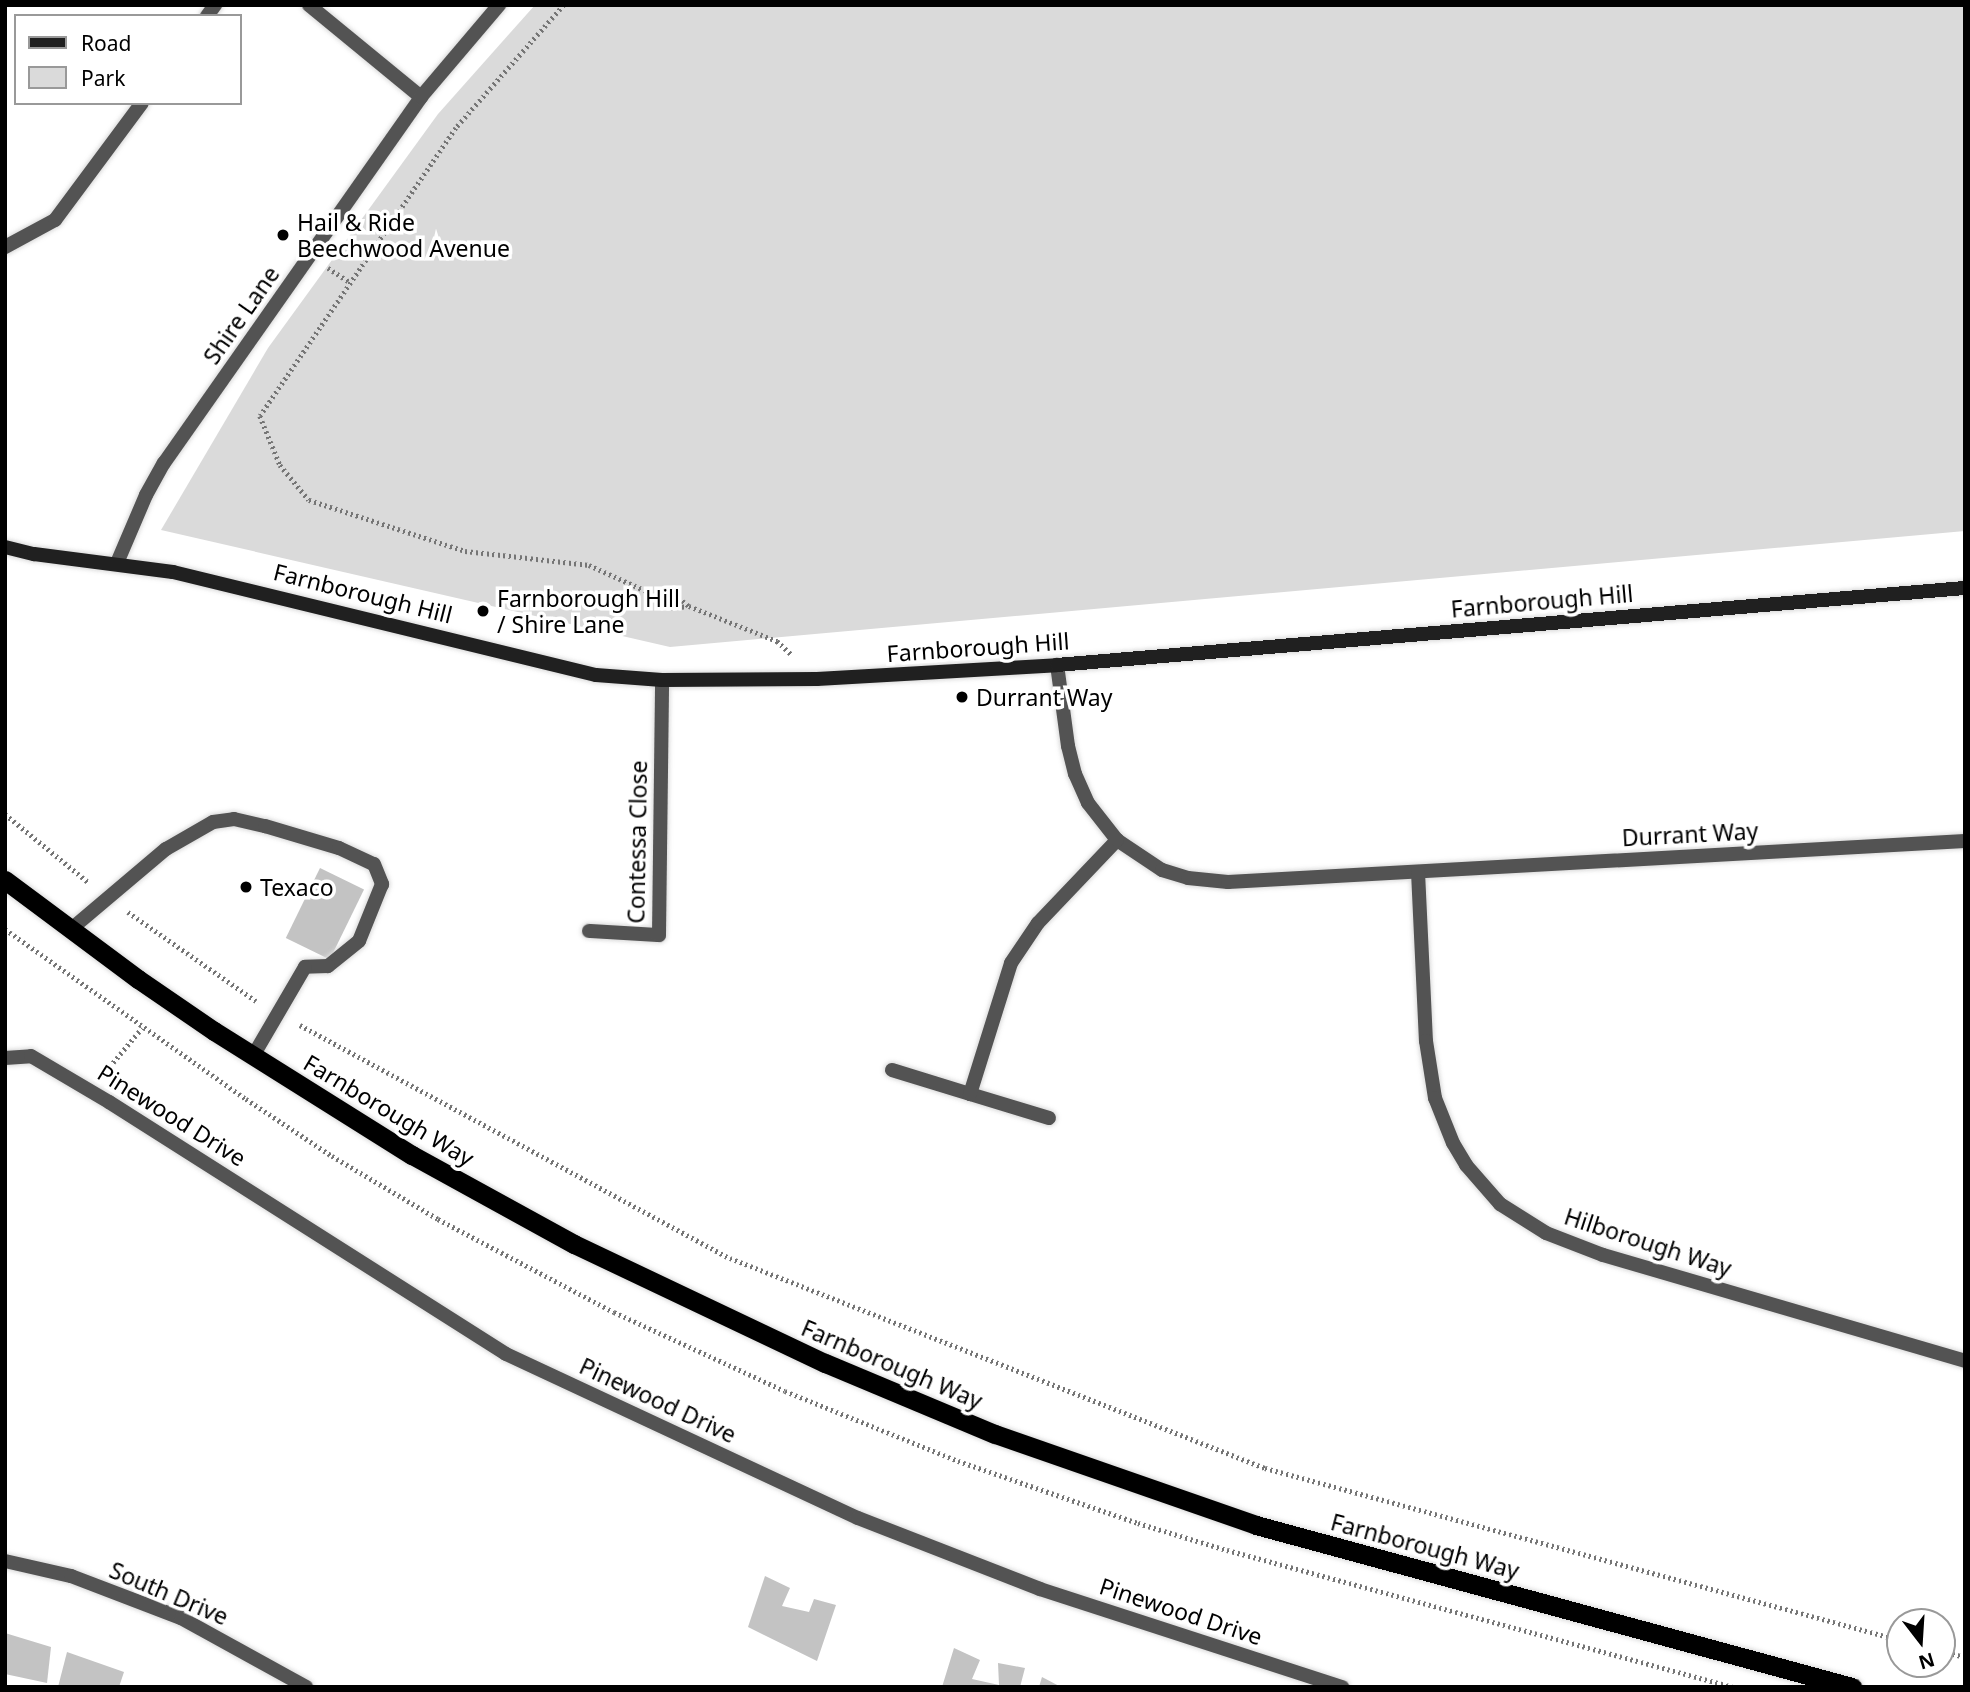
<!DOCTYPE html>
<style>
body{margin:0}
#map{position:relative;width:1970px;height:1692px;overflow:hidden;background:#fff;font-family:"Noto Sans",sans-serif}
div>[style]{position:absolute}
.green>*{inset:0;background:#dadada}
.building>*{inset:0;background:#c3c3c3;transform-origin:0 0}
.path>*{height:4.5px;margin-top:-2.25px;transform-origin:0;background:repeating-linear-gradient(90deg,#757575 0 2px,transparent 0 5.5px)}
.roads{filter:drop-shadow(0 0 2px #dbdbdb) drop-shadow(0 0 2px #dbdbdb)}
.service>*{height:14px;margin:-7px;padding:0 7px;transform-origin:7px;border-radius:7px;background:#535353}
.minor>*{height:14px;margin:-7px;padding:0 7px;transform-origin:7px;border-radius:7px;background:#535353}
.tertiary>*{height:14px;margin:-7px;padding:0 7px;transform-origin:7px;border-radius:7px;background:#535353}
.secondary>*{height:14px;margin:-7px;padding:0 7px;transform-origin:7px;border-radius:7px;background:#202020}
.trunk>*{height:19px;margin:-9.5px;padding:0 9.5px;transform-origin:9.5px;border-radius:9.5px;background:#000}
.dots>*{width:19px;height:19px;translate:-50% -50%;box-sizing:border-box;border:4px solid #fff;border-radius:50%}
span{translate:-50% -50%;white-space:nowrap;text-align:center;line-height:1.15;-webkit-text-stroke:7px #fff;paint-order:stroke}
.poi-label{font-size:23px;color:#000}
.left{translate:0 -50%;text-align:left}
.street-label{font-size:23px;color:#000}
.frame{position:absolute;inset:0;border:7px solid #000;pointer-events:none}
.legend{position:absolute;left:14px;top:14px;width:228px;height:91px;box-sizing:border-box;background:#fff;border:2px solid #999;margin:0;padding:9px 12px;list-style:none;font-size:21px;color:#000}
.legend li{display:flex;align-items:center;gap:14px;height:35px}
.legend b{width:35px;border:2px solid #999}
.north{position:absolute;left:1886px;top:1608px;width:70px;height:70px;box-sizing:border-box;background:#fff;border:2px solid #999;border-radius:50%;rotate:163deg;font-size:19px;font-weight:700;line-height:28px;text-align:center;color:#000}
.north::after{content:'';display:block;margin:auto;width:24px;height:32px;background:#000;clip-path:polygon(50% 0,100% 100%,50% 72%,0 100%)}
</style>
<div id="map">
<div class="green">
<div style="clip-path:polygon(535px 5px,1965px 5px,1965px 531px,670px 647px,161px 530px,268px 348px,438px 114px)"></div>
</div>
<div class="building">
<div style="left:320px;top:868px;width:49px;height:78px;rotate:26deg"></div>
<div style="clip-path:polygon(765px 1576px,790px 1588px,782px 1606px,809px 1612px,814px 1599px,836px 1605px,817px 1661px,748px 1627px)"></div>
<div style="clip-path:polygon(5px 1633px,51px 1647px,47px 1683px,5px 1674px)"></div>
<div style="clip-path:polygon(954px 1648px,980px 1660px,972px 1679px,999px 1685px,998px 1663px,1025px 1668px,1020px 1687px,942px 1687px)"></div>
<div style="clip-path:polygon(67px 1652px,124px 1672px,119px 1687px,58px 1687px)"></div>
<div style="clip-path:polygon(1042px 1677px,1061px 1687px,1039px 1687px)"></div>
</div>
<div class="path">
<div style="left:564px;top:5px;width:164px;rotate:131.3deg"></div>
<div style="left:456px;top:128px;width:348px;rotate:124.2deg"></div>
<div style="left:260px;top:416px;width:53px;rotate:67.8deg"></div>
<div style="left:280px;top:465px;width:45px;rotate:50.4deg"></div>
<div style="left:309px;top:500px;width:164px;rotate:18.1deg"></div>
<div style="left:465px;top:551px;width:125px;rotate:6.4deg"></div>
<div style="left:589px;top:565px;width:82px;rotate:24.4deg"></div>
<div style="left:664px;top:599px;width:11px;rotate:-27deg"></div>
<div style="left:674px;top:594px;width:19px;rotate:39deg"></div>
<div style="left:689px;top:606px;width:95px;rotate:21.7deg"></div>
<div style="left:777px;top:641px;width:19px;rotate:43deg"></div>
<div style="left:328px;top:268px;width:27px;rotate:33deg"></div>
<div style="left:664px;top:599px;width:11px;rotate:52deg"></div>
<div style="left:671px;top:608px;width:17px;rotate:-7deg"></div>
<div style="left:5px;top:814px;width:107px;rotate:39.3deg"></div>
<div style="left:128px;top:912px;width:156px;rotate:34.8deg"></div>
<div style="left:5px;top:929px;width:295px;rotate:35.2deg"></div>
<div style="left:246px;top:1099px;width:103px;rotate:33.5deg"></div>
<div style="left:332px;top:1156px;width:123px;rotate:30.7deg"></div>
<div style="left:438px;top:1219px;width:199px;rotate:27.9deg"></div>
<div style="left:614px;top:1312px;width:188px;rotate:24.8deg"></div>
<div style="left:785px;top:1391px;width:187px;rotate:22deg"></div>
<div style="left:958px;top:1461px;width:190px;rotate:19deg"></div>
<div style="left:1138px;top:1523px;width:93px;rotate:16.9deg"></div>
<div style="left:1227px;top:1550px;width:524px;rotate:15.15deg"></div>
<div style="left:300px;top:1025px;width:489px;rotate:28.5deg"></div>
<div style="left:730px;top:1258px;width:575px;rotate:21.43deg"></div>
<div style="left:1265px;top:1468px;width:658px;rotate:15.16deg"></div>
<div style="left:106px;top:1071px;width:56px;rotate:-50.1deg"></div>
<div style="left:1942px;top:1651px;width:24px;rotate:15deg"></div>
</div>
<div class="roads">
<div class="service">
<div style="left:70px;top:930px;width:126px;rotate:-40.2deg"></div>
<div style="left:166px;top:849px;width:54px;rotate:-29.9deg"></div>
<div style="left:213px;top:822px;width:21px;rotate:-8deg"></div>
<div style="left:234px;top:819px;width:32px;rotate:13deg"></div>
<div style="left:265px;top:826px;width:77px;rotate:16.6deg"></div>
<div style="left:339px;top:848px;width:38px;rotate:25deg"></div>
<div style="left:374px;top:864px;width:22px;rotate:68deg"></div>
<div style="left:382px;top:884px;width:61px;rotate:112deg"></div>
<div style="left:359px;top:941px;width:40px;rotate:141deg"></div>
<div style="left:328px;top:966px;width:23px;rotate:178deg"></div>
<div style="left:305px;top:967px;width:103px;rotate:120.3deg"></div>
</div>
<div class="minor">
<div style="left:309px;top:5px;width:145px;rotate:39.4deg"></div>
<div style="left:207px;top:16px;width:14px;rotate:-54deg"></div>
<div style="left:5px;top:247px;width:57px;rotate:-28.4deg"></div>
<div style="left:55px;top:220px;width:146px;rotate:-53.4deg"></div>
<div style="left:1117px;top:840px;width:54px;rotate:33.7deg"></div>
<div style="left:1162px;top:870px;width:27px;rotate:17deg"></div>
<div style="left:1188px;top:878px;width:40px;rotate:5.7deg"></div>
<div style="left:1228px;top:882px;width:738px;rotate:-3.18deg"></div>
<div style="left:1418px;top:872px;width:169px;rotate:87.3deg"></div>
<div style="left:1426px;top:1041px;width:58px;rotate:81deg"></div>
<div style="left:1435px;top:1098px;width:48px;rotate:68.2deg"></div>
<div style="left:1453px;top:1143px;width:26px;rotate:59deg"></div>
<div style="left:1466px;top:1165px;width:52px;rotate:48.9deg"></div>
<div style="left:1500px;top:1204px;width:54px;rotate:32.2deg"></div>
<div style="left:1546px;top:1233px;width:61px;rotate:21.1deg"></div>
<div style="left:1603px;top:1255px;width:377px;rotate:16.3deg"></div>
<div style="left:589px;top:931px;width:70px;rotate:3.3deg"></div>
<div style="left:659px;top:935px;width:255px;rotate:-89.3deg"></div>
<div style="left:5px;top:1058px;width:26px;rotate:-4deg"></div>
<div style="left:31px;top:1056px;width:91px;rotate:30.5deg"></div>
<div style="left:109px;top:1102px;width:470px;rotate:32.4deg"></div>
<div style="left:506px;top:1354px;width:388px;rotate:25deg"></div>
<div style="left:858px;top:1518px;width:195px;rotate:21.3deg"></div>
<div style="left:1040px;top:1589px;width:318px;rotate:18deg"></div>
<div style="left:892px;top:1070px;width:82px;rotate:17.1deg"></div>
<div style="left:1049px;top:1118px;width:83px;rotate:-163.1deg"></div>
<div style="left:970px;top:1094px;width:137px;rotate:-72.6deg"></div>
<div style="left:1011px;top:963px;width:48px;rotate:-56deg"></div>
<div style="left:1038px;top:923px;width:115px;rotate:-46.4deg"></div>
<div style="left:1117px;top:840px;width:47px;rotate:-128.1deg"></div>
<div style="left:1088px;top:803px;width:32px;rotate:-114deg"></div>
<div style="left:1075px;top:774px;width:29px;rotate:-104deg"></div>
<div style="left:1068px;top:746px;width:82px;rotate:-97.7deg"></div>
<div style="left:5px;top:1561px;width:68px;rotate:12.8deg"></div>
<div style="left:71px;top:1576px;width:118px;rotate:20.9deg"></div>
<div style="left:181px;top:1618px;width:143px;rotate:28.9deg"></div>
</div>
<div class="tertiary">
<div style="left:117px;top:563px;width:74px;rotate:-66.9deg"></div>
<div style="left:146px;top:495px;width:37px;rotate:-61deg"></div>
<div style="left:164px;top:463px;width:447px;rotate:-54.9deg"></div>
<div style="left:421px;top:97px;width:121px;rotate:-49.7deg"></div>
</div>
<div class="secondary">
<div style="left:5px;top:547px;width:30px;rotate:14deg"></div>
<div style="left:34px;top:554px;width:140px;rotate:7.4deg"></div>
<div style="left:173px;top:572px;width:435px;rotate:13.7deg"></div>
<div style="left:596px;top:675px;width:66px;rotate:4.3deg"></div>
<div style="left:662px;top:680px;width:155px;rotate:-0.4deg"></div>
<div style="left:817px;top:679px;width:240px;rotate:-3.3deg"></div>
<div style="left:1057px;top:665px;width:911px;rotate:-4.85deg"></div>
</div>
<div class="trunk">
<div style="left:5px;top:880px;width:166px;rotate:36.7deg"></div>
<div style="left:138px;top:979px;width:92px;rotate:34.4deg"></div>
<div style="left:214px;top:1031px;width:234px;rotate:32.1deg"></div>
<div style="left:412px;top:1155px;width:185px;rotate:28.8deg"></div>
<div style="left:574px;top:1244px;width:278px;rotate:25.4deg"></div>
<div style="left:825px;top:1363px;width:184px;rotate:22.7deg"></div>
<div style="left:995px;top:1434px;width:276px;rotate:19.2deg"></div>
<div style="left:1256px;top:1525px;width:618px;rotate:15.21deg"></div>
</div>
</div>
<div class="dots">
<div style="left:283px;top:235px;background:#000"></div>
<div style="left:483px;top:611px;background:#000"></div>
<div style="left:962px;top:697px;background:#000"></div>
<div style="left:246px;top:887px;background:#000"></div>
</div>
<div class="poi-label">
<span class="left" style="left:297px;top:235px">Hail &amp; Ride<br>Beechwood Avenue</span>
<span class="left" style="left:497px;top:611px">Farnborough Hill<br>/ Shire Lane</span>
<span class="left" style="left:976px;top:697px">Durrant Way</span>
<span class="left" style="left:260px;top:887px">Texaco</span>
</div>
<div class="street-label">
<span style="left:241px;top:315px;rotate:-55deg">Shire Lane</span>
<span style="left:363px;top:593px;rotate:14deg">Farnborough Hill</span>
<span style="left:1542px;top:601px;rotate:-5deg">Farnborough Hill</span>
<span style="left:978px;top:647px;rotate:-4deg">Farnborough Hill</span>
<span style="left:1690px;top:834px;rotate:-3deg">Durrant Way</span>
<span style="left:637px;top:842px;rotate:-89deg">Contessa Close</span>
<span style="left:389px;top:1110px;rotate:31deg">Farnborough Way</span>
<span style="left:172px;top:1115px;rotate:32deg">Pinewood Drive</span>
<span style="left:1648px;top:1242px;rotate:18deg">Hilborough Way</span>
<span style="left:892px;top:1364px;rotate:23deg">Farnborough Way</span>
<span style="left:658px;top:1400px;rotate:25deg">Pinewood Drive</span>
<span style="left:1425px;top:1546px;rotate:15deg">Farnborough Way</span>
<span style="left:169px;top:1593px;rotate:23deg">South Drive</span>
<span style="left:1181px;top:1611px;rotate:18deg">Pinewood Drive</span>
</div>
<div class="frame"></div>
<ul class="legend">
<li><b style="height:9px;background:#202020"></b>Road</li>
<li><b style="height:19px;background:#dadada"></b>Park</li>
</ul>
<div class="north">N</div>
</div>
